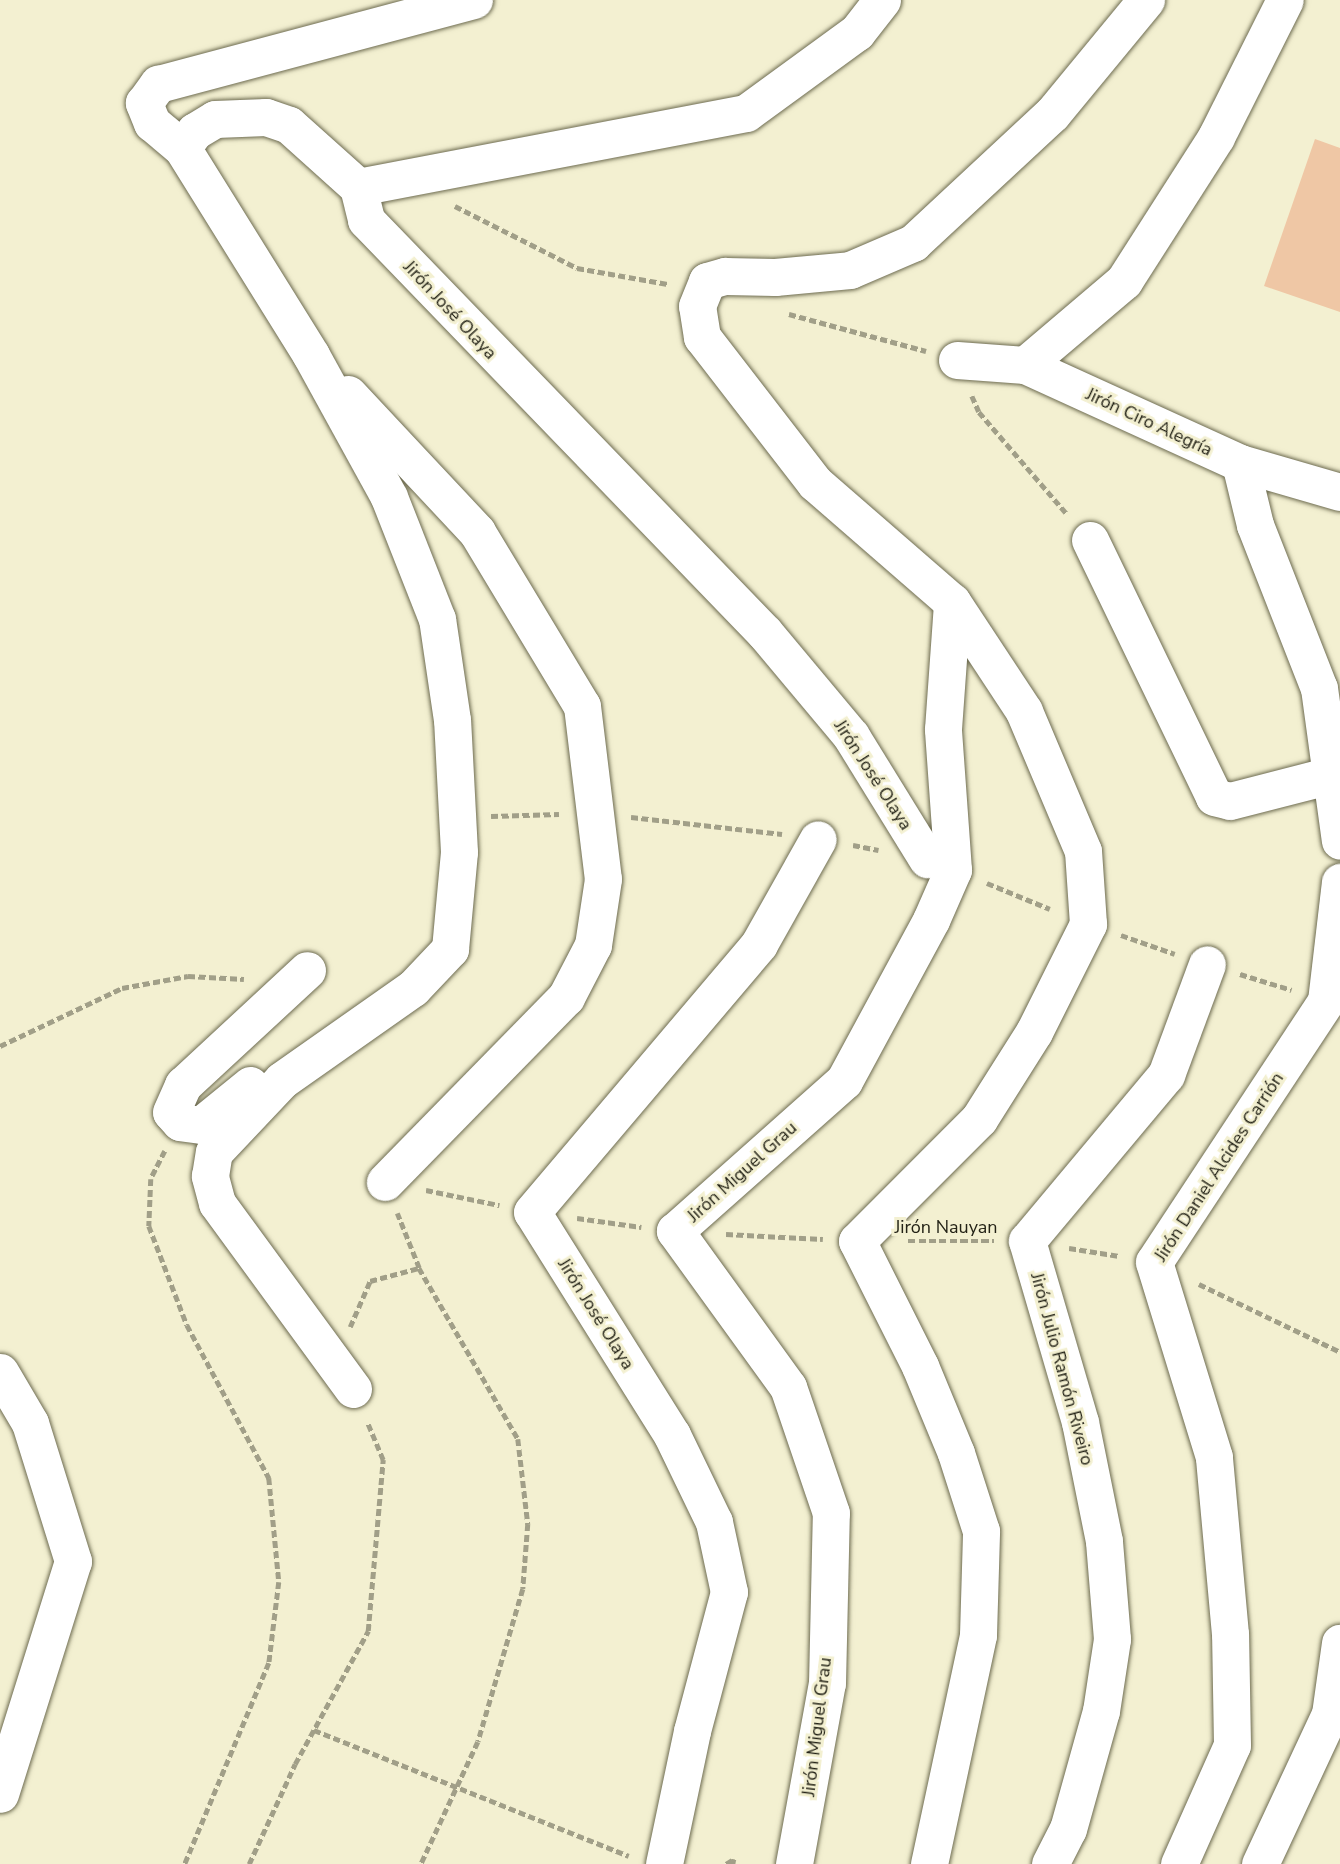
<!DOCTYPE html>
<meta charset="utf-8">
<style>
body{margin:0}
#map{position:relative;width:1340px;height:1864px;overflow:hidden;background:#f3f0d1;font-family:"Nunito Sans",sans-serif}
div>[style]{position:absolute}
.green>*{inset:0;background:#efc7a5}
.path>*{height:4.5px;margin-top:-2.25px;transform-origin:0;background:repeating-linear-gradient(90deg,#a19f88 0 7px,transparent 0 10.5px)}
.roads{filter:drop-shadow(0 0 2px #6d6b50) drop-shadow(0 0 2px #6d6b50)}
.street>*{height:37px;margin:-18.5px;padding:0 18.5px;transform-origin:18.5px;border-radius:18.5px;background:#fff}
span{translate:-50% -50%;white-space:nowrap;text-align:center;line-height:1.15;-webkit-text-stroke:6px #f3f0d1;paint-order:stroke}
.street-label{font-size:18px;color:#232216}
</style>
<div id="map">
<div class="green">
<div style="clip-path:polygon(1315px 139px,1340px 148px,1340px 312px,1264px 286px)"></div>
</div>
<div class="path">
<div style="left:455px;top:206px;width:137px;rotate:26.9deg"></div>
<div style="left:577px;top:268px;width:92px;rotate:10deg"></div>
<div style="left:789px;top:314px;width:142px;rotate:15.1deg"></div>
<div style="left:972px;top:396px;width:17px;rotate:66deg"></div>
<div style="left:979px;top:412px;width:135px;rotate:49.2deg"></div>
<div style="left:491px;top:816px;width:68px;rotate:-1.7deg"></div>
<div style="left:631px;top:817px;width:152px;rotate:6.4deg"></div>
<div style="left:853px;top:845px;width:26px;rotate:11deg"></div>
<div style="left:987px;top:883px;width:68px;rotate:22.4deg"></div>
<div style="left:1121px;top:935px;width:57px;rotate:19.4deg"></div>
<div style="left:1240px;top:974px;width:54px;rotate:17.1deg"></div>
<div style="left:0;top:1046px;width:135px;rotate:-25.4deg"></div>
<div style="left:122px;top:988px;width:67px;rotate:-10.3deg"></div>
<div style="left:188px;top:976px;width:56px;rotate:3.1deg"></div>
<div style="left:165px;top:1151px;width:31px;rotate:117deg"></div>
<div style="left:151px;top:1179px;width:47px;rotate:92.4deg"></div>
<div style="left:149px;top:1226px;width:106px;rotate:69deg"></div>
<div style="left:187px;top:1325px;width:174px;rotate:61.8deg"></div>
<div style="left:269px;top:1478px;width:104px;rotate:84.5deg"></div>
<div style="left:279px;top:1582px;width:82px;rotate:97deg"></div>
<div style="left:269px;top:1663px;width:218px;rotate:112.7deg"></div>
<div style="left:426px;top:1190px;width:75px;rotate:11.6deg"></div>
<div style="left:577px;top:1218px;width:65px;rotate:8deg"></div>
<div style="left:726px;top:1234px;width:97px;rotate:3deg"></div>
<div style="left:908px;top:1241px;width:86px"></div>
<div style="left:1069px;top:1248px;width:51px;rotate:9.1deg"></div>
<div style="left:419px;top:1268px;width:198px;rotate:59.9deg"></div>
<div style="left:518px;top:1439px;width:86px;rotate:83.3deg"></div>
<div style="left:528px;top:1524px;width:65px;rotate:94.4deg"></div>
<div style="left:523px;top:1589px;width:159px;rotate:106.4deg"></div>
<div style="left:478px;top:1742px;width:135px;rotate:115deg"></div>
<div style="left:1199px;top:1284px;width:157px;rotate:25.7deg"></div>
<div style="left:350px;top:1327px;width:50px;rotate:-66.5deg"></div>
<div style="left:370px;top:1281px;width:51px;rotate:-14.9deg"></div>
<div style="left:419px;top:1268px;width:59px;rotate:-111.8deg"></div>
<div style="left:314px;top:1730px;width:339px;rotate:21.8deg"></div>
<div style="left:249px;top:1864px;width:110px;rotate:-65.3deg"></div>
<div style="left:295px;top:1764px;width:152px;rotate:-61.2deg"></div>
<div style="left:368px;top:1631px;width:172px;rotate:-85deg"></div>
<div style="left:383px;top:1460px;width:41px;rotate:-112.8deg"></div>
<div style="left:726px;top:1864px;width:9px;rotate:-32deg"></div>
<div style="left:734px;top:1859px;width:5px;rotate:101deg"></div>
</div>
<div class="roads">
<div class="street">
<div style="left:882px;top:0;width:41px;rotate:128deg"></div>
<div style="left:857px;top:32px;width:137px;rotate:143.9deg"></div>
<div style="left:746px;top:113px;width:395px;rotate:169.2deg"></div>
<div style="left:358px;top:187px;width:34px;rotate:76deg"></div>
<div style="left:366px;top:220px;width:574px;rotate:45.99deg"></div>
<div style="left:765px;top:633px;width:134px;rotate:50.1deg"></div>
<div style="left:851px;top:736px;width:145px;rotate:58.3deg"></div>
<div style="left:182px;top:148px;width:39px;rotate:-140deg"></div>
<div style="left:152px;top:123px;width:22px;rotate:-112deg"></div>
<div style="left:144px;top:103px;width:24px;rotate:-54deg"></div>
<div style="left:158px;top:84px;width:327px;rotate:-14.9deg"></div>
<div style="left:957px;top:360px;width:68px;rotate:4.2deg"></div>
<div style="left:1025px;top:365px;width:236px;rotate:24.5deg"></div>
<div style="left:1240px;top:463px;width:104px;rotate:16.2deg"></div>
<div style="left:1025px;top:365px;width:130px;rotate:-40.3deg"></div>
<div style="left:1124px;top:281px;width:171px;rotate:-57.4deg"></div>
<div style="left:1216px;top:137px;width:153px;rotate:-63.3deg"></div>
<div style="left:348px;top:394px;width:189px;rotate:46.9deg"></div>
<div style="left:477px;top:532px;width:203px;rotate:58.9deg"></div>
<div style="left:582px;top:706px;width:174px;rotate:83.1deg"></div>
<div style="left:603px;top:879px;width:67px;rotate:98.6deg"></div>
<div style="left:593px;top:945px;width:59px;rotate:117.4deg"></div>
<div style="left:566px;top:997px;width:259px;rotate:134.4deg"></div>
<div style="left:1240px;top:463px;width:64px;rotate:76.4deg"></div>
<div style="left:1255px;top:525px;width:175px;rotate:68.6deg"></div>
<div style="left:1319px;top:688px;width:154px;rotate:82.2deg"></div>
<div style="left:1090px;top:540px;width:285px;rotate:64.2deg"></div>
<div style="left:1214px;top:797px;width:16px;rotate:14deg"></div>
<div style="left:1230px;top:801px;width:104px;rotate:-14.4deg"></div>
<div style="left:250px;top:1085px;width:63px;rotate:140.8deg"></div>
<div style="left:201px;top:1125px;width:21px;rotate:-172deg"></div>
<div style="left:180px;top:1122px;width:13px;rotate:-132deg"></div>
<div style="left:171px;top:1112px;width:30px;rotate:-66deg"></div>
<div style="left:183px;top:1085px;width:169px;rotate:-42.8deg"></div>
<div style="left:0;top:1372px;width:59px;rotate:59.5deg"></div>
<div style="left:30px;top:1423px;width:145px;rotate:72.7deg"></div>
<div style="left:73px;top:1561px;width:244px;rotate:107.4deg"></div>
<div style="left:353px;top:1389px;width:230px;rotate:-126.2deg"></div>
<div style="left:217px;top:1203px;width:28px;rotate:-105deg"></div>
<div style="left:210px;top:1176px;width:24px;rotate:-81deg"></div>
<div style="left:214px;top:1152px;width:99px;rotate:-46.6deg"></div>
<div style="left:282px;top:1080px;width:160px;rotate:-35.1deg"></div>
<div style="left:413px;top:988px;width:54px;rotate:-46.5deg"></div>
<div style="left:450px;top:949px;width:97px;rotate:-84.7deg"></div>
<div style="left:459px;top:852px;width:132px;rotate:-93deg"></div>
<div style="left:452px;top:720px;width:102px;rotate:-98.4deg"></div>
<div style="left:437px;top:619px;width:131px;rotate:-111.5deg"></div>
<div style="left:389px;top:497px;width:162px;rotate:-118.8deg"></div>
<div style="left:311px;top:355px;width:244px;rotate:-121.9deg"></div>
<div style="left:182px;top:148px;width:21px;rotate:-53deg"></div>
<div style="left:195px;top:131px;width:23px;rotate:-31deg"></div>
<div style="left:215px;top:119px;width:51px;rotate:-2.2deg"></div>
<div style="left:266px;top:117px;width:24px;rotate:19deg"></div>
<div style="left:289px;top:125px;width:93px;rotate:41.9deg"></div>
<div style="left:664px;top:1864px;width:136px;rotate:-78.1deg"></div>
<div style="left:692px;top:1731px;width:144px;rotate:-75.1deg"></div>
<div style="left:729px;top:1592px;width:72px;rotate:-102.1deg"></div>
<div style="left:714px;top:1522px;width:97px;rotate:-115.8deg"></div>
<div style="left:672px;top:1435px;width:263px;rotate:-122.1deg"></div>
<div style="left:532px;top:1212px;width:351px;rotate:-49.7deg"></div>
<div style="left:759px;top:944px;width:120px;rotate:-60.7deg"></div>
<div style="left:794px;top:1864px;width:184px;rotate:-79.7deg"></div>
<div style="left:827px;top:1683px;width:170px;rotate:-88.7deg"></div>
<div style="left:831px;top:1513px;width:133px;rotate:-108.8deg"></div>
<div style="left:788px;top:1387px;width:193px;rotate:-125.9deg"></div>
<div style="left:675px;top:1231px;width:226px;rotate:-41.6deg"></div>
<div style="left:844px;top:1081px;width:183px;rotate:-61.6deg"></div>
<div style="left:931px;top:920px;width:55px;rotate:-66.3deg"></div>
<div style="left:953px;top:870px;width:141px;rotate:-94.1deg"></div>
<div style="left:943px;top:729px;width:127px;rotate:-85.9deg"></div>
<div style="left:929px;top:1864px;width:234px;rotate:-77.9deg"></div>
<div style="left:978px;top:1635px;width:104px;rotate:-88.3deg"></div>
<div style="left:981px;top:1531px;width:82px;rotate:-107.8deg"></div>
<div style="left:956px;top:1453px;width:94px;rotate:-112.5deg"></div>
<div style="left:920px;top:1366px;width:140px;rotate:-116.7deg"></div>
<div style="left:857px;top:1241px;width:173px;rotate:-45deg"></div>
<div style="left:979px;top:1119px;width:103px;rotate:-57.7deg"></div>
<div style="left:1034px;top:1032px;width:121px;rotate:-63.4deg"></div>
<div style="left:1088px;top:924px;width:73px;rotate:-93.9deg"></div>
<div style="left:1083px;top:851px;width:152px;rotate:-112.9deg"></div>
<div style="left:1024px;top:711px;width:131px;rotate:-123.4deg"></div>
<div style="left:952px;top:602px;width:181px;rotate:-139deg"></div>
<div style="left:815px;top:483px;width:185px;rotate:-127.7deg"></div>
<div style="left:702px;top:337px;width:31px;rotate:-99deg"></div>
<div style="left:697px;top:306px;width:27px;rotate:-68deg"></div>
<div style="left:707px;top:281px;width:19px;rotate:-16deg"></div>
<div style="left:725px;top:276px;width:50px;rotate:1.1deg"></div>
<div style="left:775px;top:277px;width:75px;rotate:-5.3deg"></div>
<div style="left:850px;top:270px;width:69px;rotate:-23.2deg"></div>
<div style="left:913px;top:243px;width:190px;rotate:-42.9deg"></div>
<div style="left:1052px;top:114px;width:148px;rotate:-50.5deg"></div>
<div style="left:1050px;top:1864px;width:39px;rotate:-63deg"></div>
<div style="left:1068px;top:1829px;width:123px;rotate:-74.4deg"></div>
<div style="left:1101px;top:1711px;width:73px;rotate:-81.3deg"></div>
<div style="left:1112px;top:1639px;width:98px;rotate:-94.7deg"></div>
<div style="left:1104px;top:1541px;width:121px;rotate:-101.4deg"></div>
<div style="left:1080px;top:1422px;width:189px;rotate:-106.3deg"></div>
<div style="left:1027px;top:1241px;width:217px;rotate:-50.1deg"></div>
<div style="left:1166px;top:1075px;width:118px;rotate:-69.7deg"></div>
<div style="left:1179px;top:1864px;width:130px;rotate:-66deg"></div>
<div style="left:1232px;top:1745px;width:111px;rotate:-91deg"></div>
<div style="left:1230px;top:1634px;width:178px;rotate:-95.2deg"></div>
<div style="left:1214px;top:1457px;width:204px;rotate:-107.1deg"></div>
<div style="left:1154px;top:1262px;width:313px;rotate:-56.6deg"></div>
<div style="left:1326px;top:1001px;width:120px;rotate:-83.3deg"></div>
<div style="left:1260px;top:1864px;width:166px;rotate:-65deg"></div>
<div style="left:1330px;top:1714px;width:72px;rotate:-82deg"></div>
</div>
</div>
<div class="street-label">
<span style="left:450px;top:310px;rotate:47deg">Jirón José Olaya</span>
<span style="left:1149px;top:422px;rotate:25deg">Jirón Ciro Alegría</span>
<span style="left:873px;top:775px;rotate:57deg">Jirón José Olaya</span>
<span style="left:1219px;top:1167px;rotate:-57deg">Jirón Daniel Alcides Carrión</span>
<span style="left:742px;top:1172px;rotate:-42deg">Jirón Miguel Grau</span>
<span style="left:946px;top:1227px">Jirón Nauyan</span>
<span style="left:596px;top:1314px;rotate:58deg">Jirón José Olaya</span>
<span style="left:1062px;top:1369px;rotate:75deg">Jirón Julio Ramón Riveiro</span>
<span style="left:817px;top:1727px;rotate:-83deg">Jirón Miguel Grau</span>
</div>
</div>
